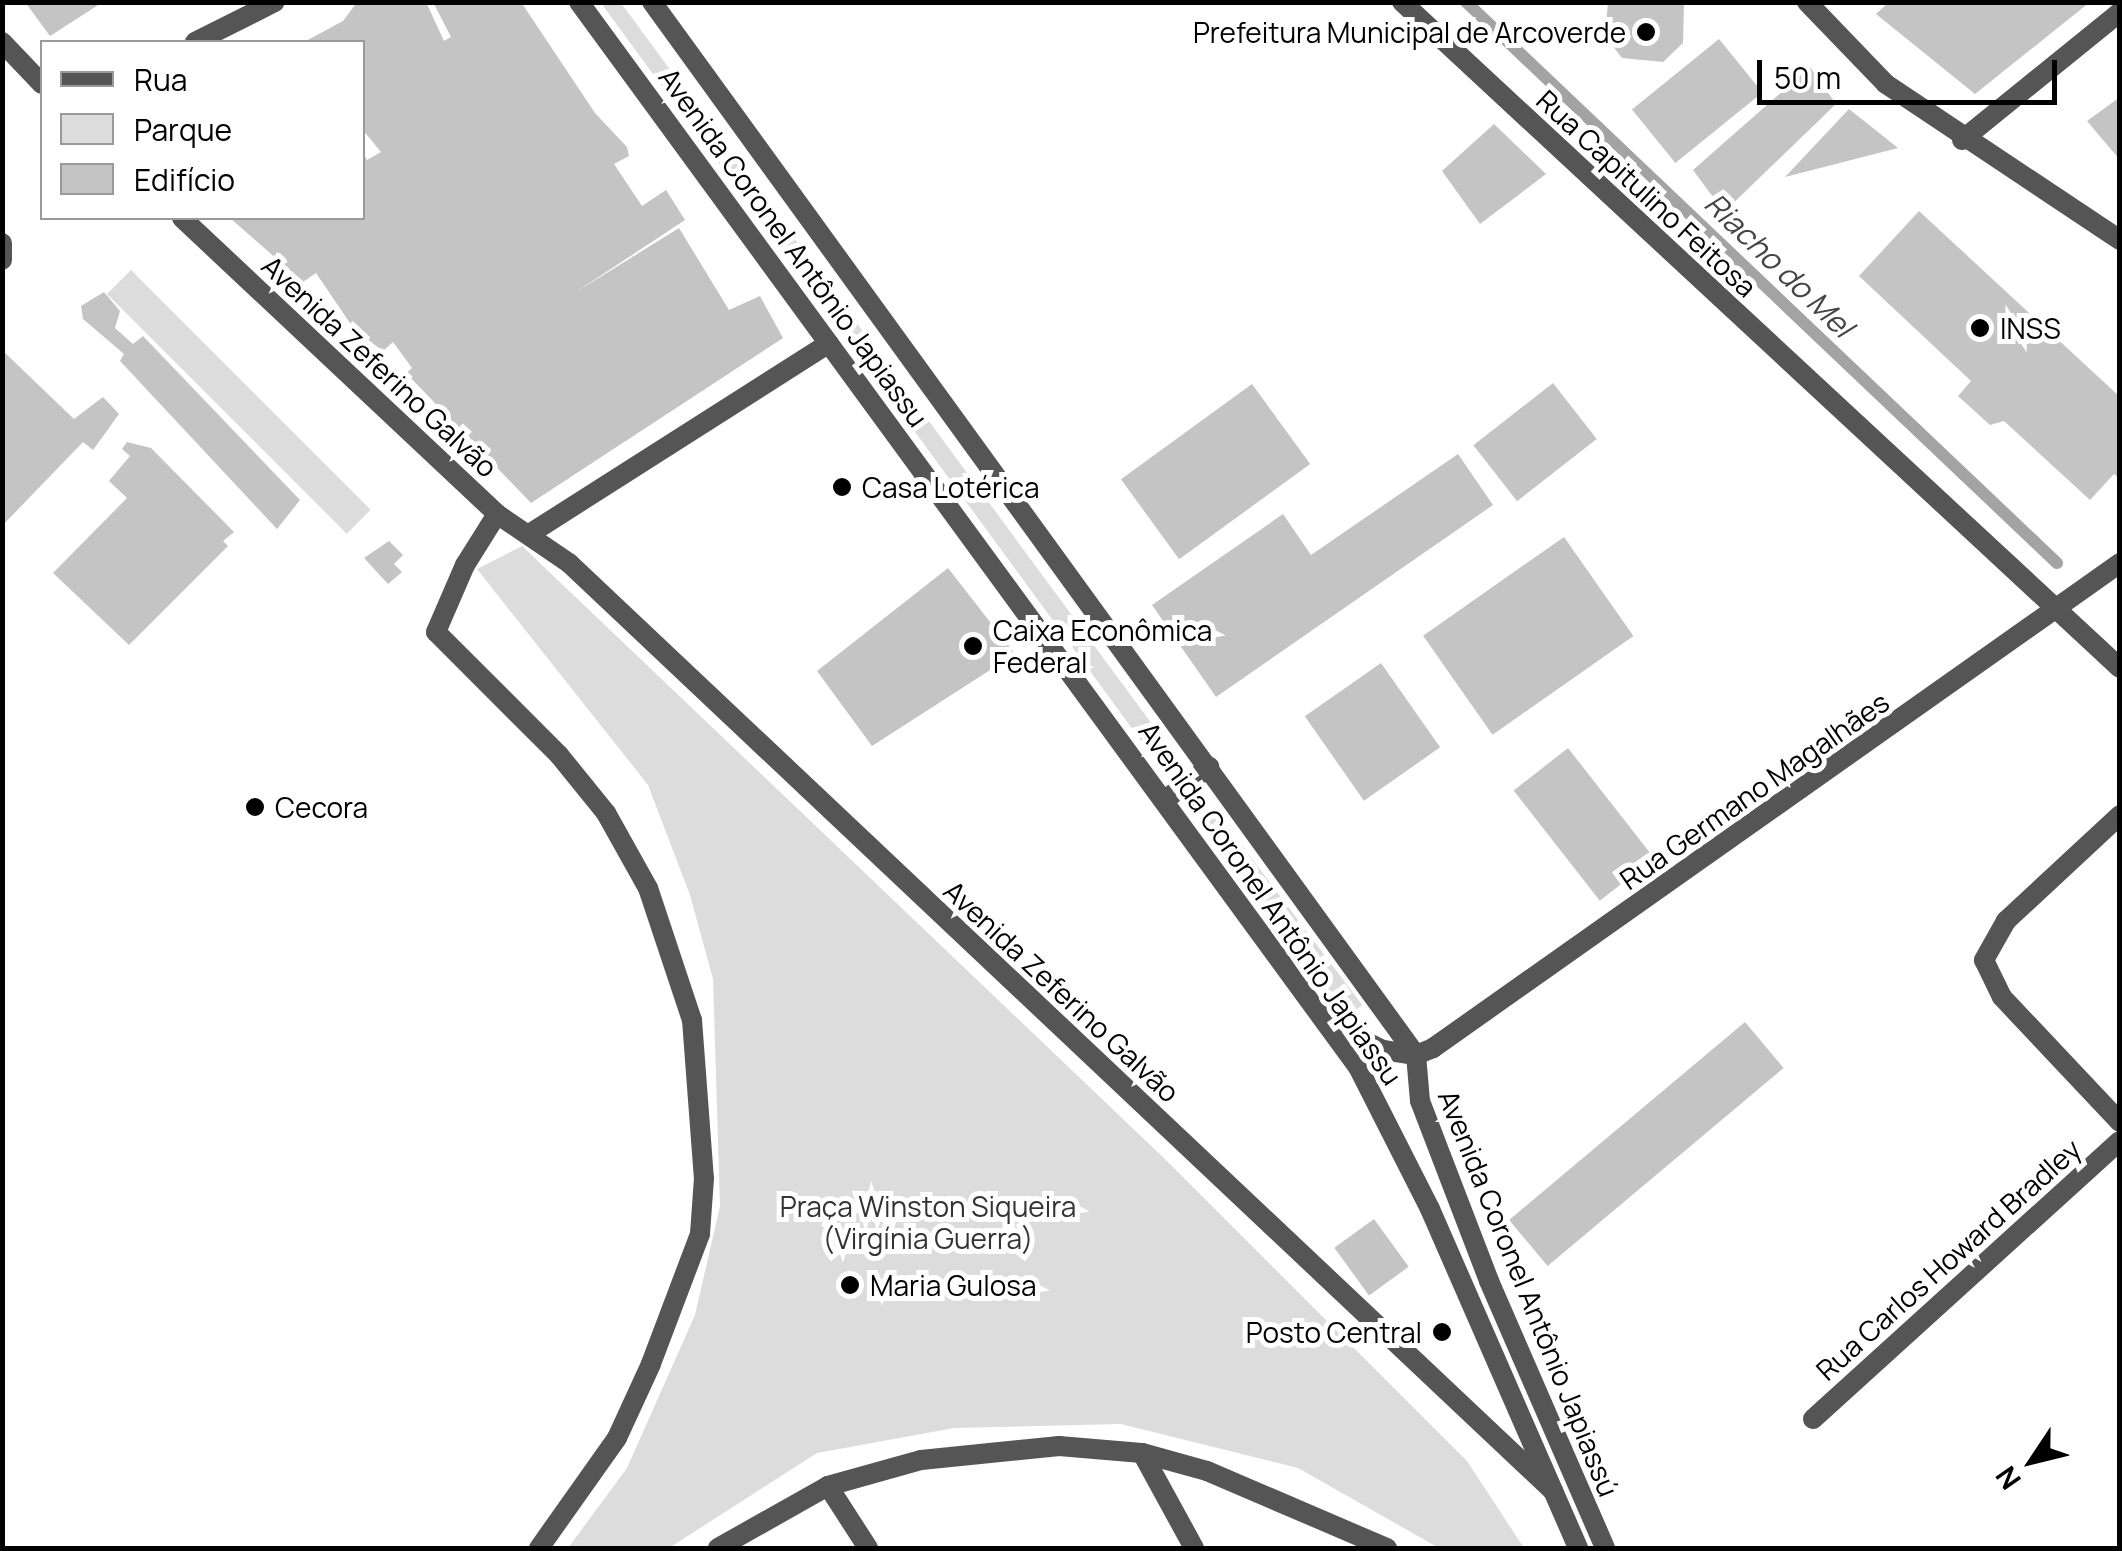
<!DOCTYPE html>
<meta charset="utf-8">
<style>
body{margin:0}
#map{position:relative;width:2122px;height:1551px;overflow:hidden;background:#fff;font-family:Manrope,sans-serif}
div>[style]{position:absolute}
.green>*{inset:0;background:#dcdcdc;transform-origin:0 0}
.stream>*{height:12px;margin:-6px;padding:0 6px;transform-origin:6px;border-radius:6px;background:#a3a3a3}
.building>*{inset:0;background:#c4c4c4;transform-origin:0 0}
.minor>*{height:20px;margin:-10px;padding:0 10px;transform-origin:10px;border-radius:10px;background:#555}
.tertiary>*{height:20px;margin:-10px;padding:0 10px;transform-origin:10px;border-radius:10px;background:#555}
.dots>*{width:28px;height:28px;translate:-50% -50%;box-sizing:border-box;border:5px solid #fff;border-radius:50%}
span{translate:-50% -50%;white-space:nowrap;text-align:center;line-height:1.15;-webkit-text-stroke:10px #fff;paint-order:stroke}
.poi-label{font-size:28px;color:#000}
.right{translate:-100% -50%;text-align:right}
.left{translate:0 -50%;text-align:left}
.street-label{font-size:28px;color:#000}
.park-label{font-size:28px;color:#333}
.water-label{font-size:30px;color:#444;font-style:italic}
.frame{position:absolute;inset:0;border:5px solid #000;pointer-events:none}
.legend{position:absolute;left:40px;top:40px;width:325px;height:180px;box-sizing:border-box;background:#fff;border:2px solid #999;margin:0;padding:12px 18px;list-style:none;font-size:30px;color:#000}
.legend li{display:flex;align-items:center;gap:20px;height:50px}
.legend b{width:50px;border:2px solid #999}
.north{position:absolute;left:1982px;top:1411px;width:100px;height:100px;-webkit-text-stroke:8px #fff;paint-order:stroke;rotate:235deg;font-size:28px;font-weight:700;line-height:40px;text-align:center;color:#000}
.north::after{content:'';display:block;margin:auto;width:35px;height:45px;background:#000;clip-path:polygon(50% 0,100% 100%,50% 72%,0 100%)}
.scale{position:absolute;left:1757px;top:60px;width:300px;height:45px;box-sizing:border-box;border:5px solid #000;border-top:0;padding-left:12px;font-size:30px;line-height:35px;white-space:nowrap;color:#000;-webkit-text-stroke:8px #fff;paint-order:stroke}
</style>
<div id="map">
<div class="green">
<div style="clip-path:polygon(601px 3px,621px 3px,1163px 739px,1147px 749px)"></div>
<div style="left:131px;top:270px;width:339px;height:34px;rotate:45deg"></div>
<div style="clip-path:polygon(522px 546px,1168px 1162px,1467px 1461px,1524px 1548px,1439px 1548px,1298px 1468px,1121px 1424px,954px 1428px,817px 1453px,669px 1548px,568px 1548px,627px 1468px,695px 1315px,720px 1206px,713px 979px,690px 895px,648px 785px,477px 569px)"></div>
<div style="left:1213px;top:807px;width:248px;height:19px;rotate:53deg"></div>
</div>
<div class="stream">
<div style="left:1466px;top:2px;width:815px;rotate:43.51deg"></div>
</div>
<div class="building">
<div style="clip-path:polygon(25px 2px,103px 2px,50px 36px)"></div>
<div style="clip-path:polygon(357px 2px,426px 2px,444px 41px,451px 37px,433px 2px,521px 2px,595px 113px,627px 147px,629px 156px,614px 164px,642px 206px,666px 190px,685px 220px,576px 292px,679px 228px,729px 310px,760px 296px,783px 338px,531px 503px,406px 373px,412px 368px,393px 342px,383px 351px,354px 329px,316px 273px,303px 282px,230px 218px,362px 218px,362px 150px,367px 160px,381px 152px,362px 129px,362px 42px,304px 42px,343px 21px)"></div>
<div style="clip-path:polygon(1608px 2px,1684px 2px,1683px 43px,1663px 62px,1622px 58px,1605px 36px)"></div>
<div style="clip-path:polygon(1889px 2px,2090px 2px,1975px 94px,1876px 14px)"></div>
<div style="left:1719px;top:39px;width:69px;height:112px;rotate:51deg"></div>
<div style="clip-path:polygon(1810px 67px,1836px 104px,1724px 212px,1693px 170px)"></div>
<div style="clip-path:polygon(2120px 97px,2120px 160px,2087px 121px)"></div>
<div style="clip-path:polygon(1849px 109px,1898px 148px,1785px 177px)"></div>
<div style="clip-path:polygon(1494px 124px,1546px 174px,1480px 224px,1442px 171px)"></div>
<div style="clip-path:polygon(1919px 211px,2120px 397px,2120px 479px,2114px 474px,2090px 500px,2004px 421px,1990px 425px,1958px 396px,1971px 381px,1859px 276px)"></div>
<div style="clip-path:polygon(104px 292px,120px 311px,115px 328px,133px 344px,143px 336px,300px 500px,277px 529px,120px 361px,124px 354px,83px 319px,81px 306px)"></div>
<div style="clip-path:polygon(2px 350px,74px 419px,103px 397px,119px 414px,93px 450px,83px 442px,2px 526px)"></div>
<div style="left:1553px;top:383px;width:71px;height:101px;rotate:52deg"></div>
<div style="left:1252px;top:384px;width:99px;height:162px;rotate:54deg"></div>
<div style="clip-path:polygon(127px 442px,151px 448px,234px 532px,223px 541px,228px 546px,129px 645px,53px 573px,127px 498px,109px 481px,130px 456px,122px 449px)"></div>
<div style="clip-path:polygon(1458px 454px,1493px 505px,1216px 697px,1152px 605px,1283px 514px,1311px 555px)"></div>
<div style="left:1564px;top:537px;width:121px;height:172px;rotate:55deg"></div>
<div style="clip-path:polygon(389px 541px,403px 555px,394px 564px,402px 572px,388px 584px,364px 558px)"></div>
<div style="clip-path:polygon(948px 568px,1015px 654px,872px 746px,817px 671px)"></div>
<div style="left:1381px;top:663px;width:103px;height:93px;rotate:55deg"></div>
<div style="left:1568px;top:748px;width:140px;height:69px;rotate:52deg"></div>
<div style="left:1745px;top:1022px;width:60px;height:308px;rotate:50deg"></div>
<div style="left:1374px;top:1219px;width:59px;height:49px;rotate:54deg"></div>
</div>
<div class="minor">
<div style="left:1962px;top:140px;width:203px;rotate:-39deg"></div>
<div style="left:497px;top:514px;width:60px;rotate:122.1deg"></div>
<div style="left:465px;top:565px;width:73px;rotate:113.4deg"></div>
<div style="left:436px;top:632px;width:174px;rotate:45deg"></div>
<div style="left:559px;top:755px;width:75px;rotate:51deg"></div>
<div style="left:606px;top:813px;width:86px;rotate:60.8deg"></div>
<div style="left:648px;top:888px;width:139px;rotate:71.6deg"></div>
<div style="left:692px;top:1020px;width:158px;rotate:85.7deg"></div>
<div style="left:704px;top:1178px;width:56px;rotate:94.1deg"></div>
<div style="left:700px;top:1234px;width:139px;rotate:110.7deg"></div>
<div style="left:651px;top:1364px;width:81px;rotate:114.7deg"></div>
<div style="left:617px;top:1438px;width:135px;rotate:125.3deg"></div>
<div style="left:2120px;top:815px;width:156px;rotate:137.1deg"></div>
<div style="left:2006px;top:921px;width:45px;rotate:119.4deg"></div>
<div style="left:1984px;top:960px;width:41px;rotate:64.1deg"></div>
<div style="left:2002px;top:997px;width:172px;rotate:46.7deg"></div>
<div style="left:1813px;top:1419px;width:414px;rotate:-42.2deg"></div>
<div style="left:1142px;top:1453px;width:108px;rotate:61.3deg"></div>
<div style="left:828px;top:1486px;width:74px;rotate:57.2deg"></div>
<div style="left:718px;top:1548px;width:126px;rotate:-29.4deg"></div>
<div style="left:828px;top:1486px;width:97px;rotate:-15.6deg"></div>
<div style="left:921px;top:1460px;width:139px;rotate:-5.8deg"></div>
<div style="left:1059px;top:1446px;width:83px;rotate:4.8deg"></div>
<div style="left:1142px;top:1453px;width:67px;rotate:15.5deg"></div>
<div style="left:1207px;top:1471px;width:196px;rotate:23.2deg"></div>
</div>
<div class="tertiary">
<div style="left:579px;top:2px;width:1319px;rotate:53.82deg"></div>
<div style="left:1358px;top:1067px;width:159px;rotate:63.1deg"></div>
<div style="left:1430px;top:1209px;width:370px;rotate:66.4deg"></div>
<div style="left:652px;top:2px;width:1301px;rotate:54.04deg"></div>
<div style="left:1402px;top:2px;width:979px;rotate:42.85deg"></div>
<div style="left:1807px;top:2px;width:114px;rotate:46.1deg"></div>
<div style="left:1886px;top:84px;width:281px;rotate:33.7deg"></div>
<div style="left:2px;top:42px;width:58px;rotate:46.4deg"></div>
<div style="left:195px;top:42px;width:89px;rotate:-26.6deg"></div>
<div style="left:182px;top:218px;width:432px;rotate:43.2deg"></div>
<div style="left:497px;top:514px;width:87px;rotate:34.2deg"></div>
<div style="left:569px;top:563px;width:1353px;rotate:43.32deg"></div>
<div style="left:2px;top:243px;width:17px;rotate:90deg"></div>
<div style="left:531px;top:533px;width:353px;rotate:-32.5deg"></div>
<div style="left:1166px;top:799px;width:54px;rotate:-36.7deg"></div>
<div style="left:1338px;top:1028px;width:50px;rotate:26.1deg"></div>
<div style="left:1383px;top:1050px;width:33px;rotate:9deg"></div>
<div style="left:1416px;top:1055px;width:18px;rotate:-22deg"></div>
<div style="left:1433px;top:1048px;width:841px;rotate:-35.22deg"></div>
<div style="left:1416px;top:1055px;width:46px;rotate:85deg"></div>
<div style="left:1420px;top:1101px;width:193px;rotate:69deg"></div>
<div style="left:1489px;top:1281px;width:291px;rotate:66.5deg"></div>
</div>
<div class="dots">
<div style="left:1646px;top:32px;background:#000"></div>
<div style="left:1980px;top:328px;background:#000"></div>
<div style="left:842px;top:487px;background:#000"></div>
<div style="left:973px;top:646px;background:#000"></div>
<div style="left:255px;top:807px;background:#000"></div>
<div style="left:850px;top:1285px;background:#000"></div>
<div style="left:1442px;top:1332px;background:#000"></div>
</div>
<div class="poi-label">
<span class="right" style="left:1626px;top:32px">Prefeitura Municipal de Arcoverde</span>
<span class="left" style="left:2000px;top:328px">INSS</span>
<span class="left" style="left:862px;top:487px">Casa Lotérica</span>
<span class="left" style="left:993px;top:646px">Caixa Econômica<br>Federal</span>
<span class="left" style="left:275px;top:807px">Cecora</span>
<span class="left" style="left:870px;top:1285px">Maria Gulosa</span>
<span class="right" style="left:1422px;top:1332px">Posto Central</span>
</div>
<div class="street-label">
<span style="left:1647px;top:193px;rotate:43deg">Rua Capitulino Feitosa</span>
<span style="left:794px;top:247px;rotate:54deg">Avenida Coronel Antônio Japiassu</span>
<span style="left:380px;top:366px;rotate:43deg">Avenida Zeferino Galvão</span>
<span style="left:1754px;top:790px;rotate:-35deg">Rua Germano Magalhães</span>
<span style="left:1271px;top:903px;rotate:55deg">Avenida Coronel Antônio Japiassu</span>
<span style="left:1062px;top:991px;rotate:43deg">Avenida Zeferino Galvão</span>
<span style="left:1948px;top:1259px;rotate:-42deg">Rua Carlos Howard Bradley</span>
<span style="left:1529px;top:1293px;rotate:68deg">Avenida Coronel Antônio Japiassú</span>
</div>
<div class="park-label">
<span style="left:928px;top:1222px">Praça Winston Siqueira<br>(Virgínia Guerra)</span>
</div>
<div class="water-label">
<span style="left:1779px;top:265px;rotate:44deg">Riacho do Mel</span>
</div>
<div class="frame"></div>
<ul class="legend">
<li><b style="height:12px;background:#555"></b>Rua</li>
<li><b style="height:28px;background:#dcdcdc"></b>Parque</li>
<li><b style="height:28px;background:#c4c4c4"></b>Edifício</li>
</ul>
<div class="north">N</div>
<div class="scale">50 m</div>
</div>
